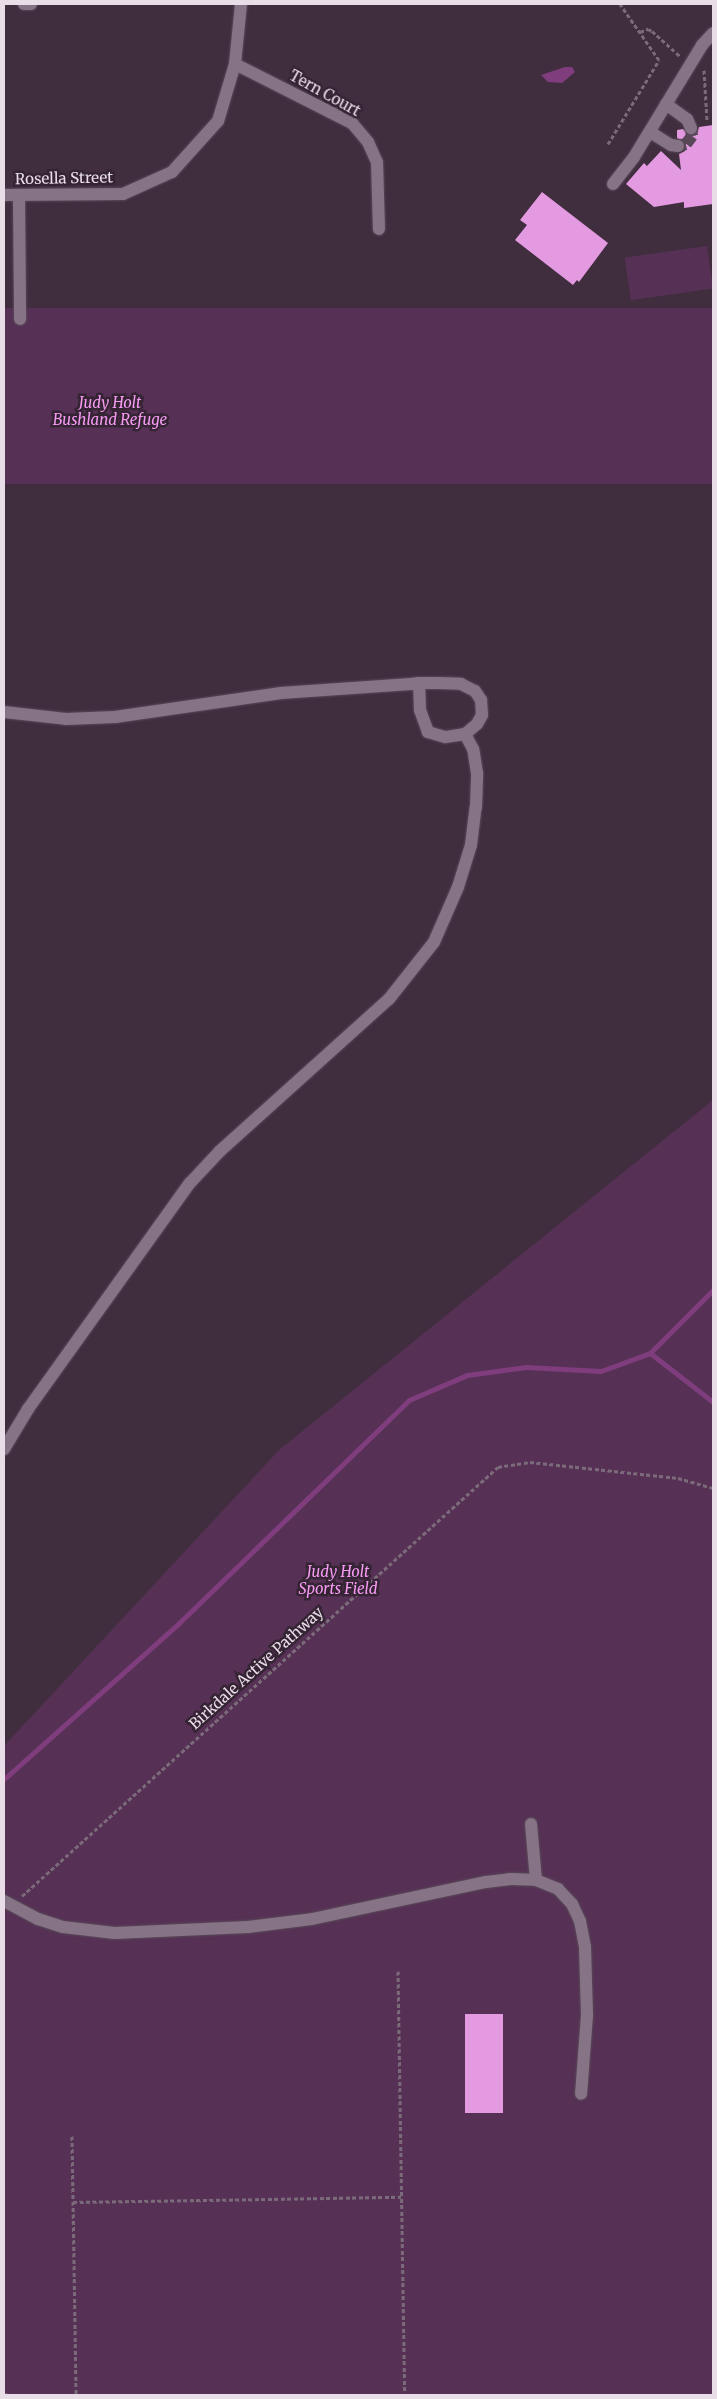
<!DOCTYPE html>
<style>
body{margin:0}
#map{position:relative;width:717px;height:2399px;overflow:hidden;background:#402e3f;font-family:Merriweather,serif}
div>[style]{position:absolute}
.green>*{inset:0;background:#563155;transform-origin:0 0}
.water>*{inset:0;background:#7f3d7d}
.stream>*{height:5px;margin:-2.5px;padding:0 2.5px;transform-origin:2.5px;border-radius:2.5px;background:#7f3d7d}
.building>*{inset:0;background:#e39ae0;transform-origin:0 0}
.minor-tunnel>*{height:12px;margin-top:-6px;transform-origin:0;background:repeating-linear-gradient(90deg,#594858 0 12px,transparent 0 18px)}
.path>*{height:3px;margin-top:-1.5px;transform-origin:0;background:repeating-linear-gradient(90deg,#7b6b7a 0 4px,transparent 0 6.5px)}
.roads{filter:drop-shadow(0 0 1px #594a58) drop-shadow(0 0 1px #594a58)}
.minor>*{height:12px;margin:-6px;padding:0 6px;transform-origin:6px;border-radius:6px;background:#877386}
span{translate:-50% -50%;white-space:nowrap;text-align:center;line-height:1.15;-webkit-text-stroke:5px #352434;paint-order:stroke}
.street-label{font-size:15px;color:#e9dde8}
.park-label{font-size:15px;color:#f79af3;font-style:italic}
.frame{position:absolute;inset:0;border:5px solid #e9dde8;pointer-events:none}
</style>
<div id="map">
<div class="green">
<div style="left:707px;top:246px;width:43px;height:83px;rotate:82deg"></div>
<div style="left:713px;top:308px;width:176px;height:709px;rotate:90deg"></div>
<div style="clip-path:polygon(713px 1100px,713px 2395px,4px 2395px,4px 1746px,279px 1450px)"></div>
</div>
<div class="water">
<div style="clip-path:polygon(565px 67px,572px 67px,575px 72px,562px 83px,548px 82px,541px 75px)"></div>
</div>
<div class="stream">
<div style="left:650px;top:1353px;width:80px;rotate:37.9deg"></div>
<div style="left:4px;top:1779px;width:234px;rotate:-41.7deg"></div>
<div style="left:179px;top:1623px;width:320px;rotate:-44.1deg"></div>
<div style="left:409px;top:1400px;width:63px;rotate:-23.3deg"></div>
<div style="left:467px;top:1375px;width:60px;rotate:-7.7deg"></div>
<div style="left:526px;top:1367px;width:75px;rotate:3.1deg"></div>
<div style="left:601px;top:1371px;width:52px;rotate:-20.2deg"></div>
<div style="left:650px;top:1353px;width:89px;rotate:-45deg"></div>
</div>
<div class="building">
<div style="clip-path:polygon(713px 125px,713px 204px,684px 208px,684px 202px,654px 207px,626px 184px,644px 163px,647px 166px,661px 151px,681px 170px,679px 154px,685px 151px,686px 143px,677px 138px,677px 130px,683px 129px,691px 136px,697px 133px,699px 127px)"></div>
<div style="clip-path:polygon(542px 192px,608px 243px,579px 282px,577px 280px,573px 285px,515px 240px,527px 225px,520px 220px)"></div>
<div style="left:465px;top:2014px;width:38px;height:99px"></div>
</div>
<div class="minor-tunnel">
<div style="left:678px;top:146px;width:8px;rotate:-14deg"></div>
<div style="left:686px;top:144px;width:10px;rotate:-53deg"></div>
<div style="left:692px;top:136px;width:8px;rotate:-97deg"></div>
</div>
<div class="path">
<div style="left:640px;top:32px;width:9px;rotate:-21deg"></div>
<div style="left:648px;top:29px;width:4px;rotate:27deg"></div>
<div style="left:652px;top:31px;width:38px;rotate:42deg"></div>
<div style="left:704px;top:70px;width:50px;rotate:86.6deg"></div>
<div style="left:608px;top:144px;width:98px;rotate:-58.7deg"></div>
<div style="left:659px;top:60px;width:68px;rotate:-124.9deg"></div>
<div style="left:22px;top:1896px;width:641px;rotate:-42.03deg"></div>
<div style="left:498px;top:1467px;width:32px;rotate:-9deg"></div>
<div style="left:530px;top:1462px;width:149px;rotate:6.2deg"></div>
<div style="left:678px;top:1478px;width:36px;rotate:16deg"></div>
<div style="left:398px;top:1971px;width:424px;rotate:89.1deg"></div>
<div style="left:72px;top:2136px;width:259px;rotate:89.1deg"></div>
<div style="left:73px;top:2202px;width:328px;rotate:-0.9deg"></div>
<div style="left:4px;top:2394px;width:6px;rotate:9deg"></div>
</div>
<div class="roads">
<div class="minor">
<div style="left:24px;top:4px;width:7px"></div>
<div style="left:235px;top:64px;width:131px;rotate:26.8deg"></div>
<div style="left:352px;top:123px;width:25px;rotate:50deg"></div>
<div style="left:368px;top:142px;width:22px;rotate:66deg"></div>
<div style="left:377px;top:162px;width:67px;rotate:88.3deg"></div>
<div style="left:666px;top:104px;width:26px;rotate:36deg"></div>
<div style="left:687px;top:119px;width:10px;rotate:66deg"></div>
<div style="left:650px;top:132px;width:25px;rotate:32deg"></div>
<div style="left:671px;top:145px;width:7px;rotate:8deg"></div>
<div style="left:613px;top:184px;width:34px;rotate:-52deg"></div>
<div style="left:634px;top:157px;width:131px;rotate:-58.7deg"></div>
<div style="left:702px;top:45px;width:16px;rotate:-47deg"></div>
<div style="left:4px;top:195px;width:119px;rotate:-0.5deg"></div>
<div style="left:123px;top:194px;width:54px;rotate:-24.2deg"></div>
<div style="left:172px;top:172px;width:69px;rotate:-48deg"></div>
<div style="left:218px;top:121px;width:59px;rotate:-73.4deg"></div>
<div style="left:235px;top:64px;width:60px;rotate:-84.3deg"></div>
<div style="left:19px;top:195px;width:124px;rotate:89.5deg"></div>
<div style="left:4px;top:712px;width:62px;rotate:6.4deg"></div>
<div style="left:66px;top:719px;width:49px;rotate:-2.3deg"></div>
<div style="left:115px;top:717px;width:168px;rotate:-8.2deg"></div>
<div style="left:281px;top:693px;width:130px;rotate:-4deg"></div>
<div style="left:411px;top:684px;width:8px;rotate:-7deg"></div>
<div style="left:419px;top:683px;width:19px"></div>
<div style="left:438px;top:683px;width:23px;rotate:2deg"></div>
<div style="left:461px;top:684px;width:16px;rotate:27deg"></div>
<div style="left:475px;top:691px;width:11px;rotate:56deg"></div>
<div style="left:481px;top:700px;width:15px;rotate:86deg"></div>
<div style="left:482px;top:715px;width:10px;rotate:119deg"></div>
<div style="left:477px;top:724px;width:16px;rotate:140deg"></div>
<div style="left:465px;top:734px;width:20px;rotate:171deg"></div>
<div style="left:445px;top:737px;width:18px;rotate:-164deg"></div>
<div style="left:428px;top:732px;width:23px;rotate:-110deg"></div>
<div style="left:420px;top:710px;width:27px;rotate:-92deg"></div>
<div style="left:4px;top:1449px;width:47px;rotate:-59deg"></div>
<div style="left:28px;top:1409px;width:278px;rotate:-54.4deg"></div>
<div style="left:190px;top:1183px;width:44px;rotate:-46.8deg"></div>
<div style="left:220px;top:1151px;width:227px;rotate:-42deg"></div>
<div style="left:389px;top:999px;width:73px;rotate:-51.7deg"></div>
<div style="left:434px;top:942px;width:60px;rotate:-66.4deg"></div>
<div style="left:458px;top:887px;width:44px;rotate:-72.8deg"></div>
<div style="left:471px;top:845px;width:38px;rotate:-83deg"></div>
<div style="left:476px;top:807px;width:34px;rotate:-88deg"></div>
<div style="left:477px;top:773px;width:24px;rotate:-99deg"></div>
<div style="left:473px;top:749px;width:17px;rotate:-118deg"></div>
<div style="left:531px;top:1824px;width:56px;rotate:84.9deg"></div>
<div style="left:4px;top:1901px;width:38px;rotate:28deg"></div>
<div style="left:38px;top:1919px;width:26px;rotate:18deg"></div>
<div style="left:63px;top:1927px;width:52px;rotate:6.6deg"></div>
<div style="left:115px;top:1933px;width:133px;rotate:-2.6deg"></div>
<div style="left:248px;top:1927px;width:64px;rotate:-7.1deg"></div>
<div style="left:312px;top:1919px;width:178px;rotate:-12deg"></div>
<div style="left:486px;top:1882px;width:25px;rotate:-7deg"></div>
<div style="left:511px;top:1879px;width:25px;rotate:2deg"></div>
<div style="left:536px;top:1880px;width:24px;rotate:22deg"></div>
<div style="left:558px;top:1889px;width:21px;rotate:47deg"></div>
<div style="left:572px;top:1904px;width:19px;rotate:65deg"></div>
<div style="left:580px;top:1921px;width:26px;rotate:79deg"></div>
<div style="left:585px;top:1947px;width:68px;rotate:88.3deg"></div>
<div style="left:587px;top:2015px;width:79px;rotate:94.3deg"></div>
</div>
</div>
<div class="street-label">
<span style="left:325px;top:93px;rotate:29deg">Tern Court</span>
<span style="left:64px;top:178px;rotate:-1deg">Rosella Street</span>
<span style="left:256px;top:1668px;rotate:-42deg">Birkdale Active Pathway</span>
</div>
<div class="park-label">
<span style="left:110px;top:411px">Judy Holt<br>Bushland Refuge</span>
<span style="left:338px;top:1580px">Judy Holt<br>Sports Field</span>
</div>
<div class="frame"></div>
</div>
